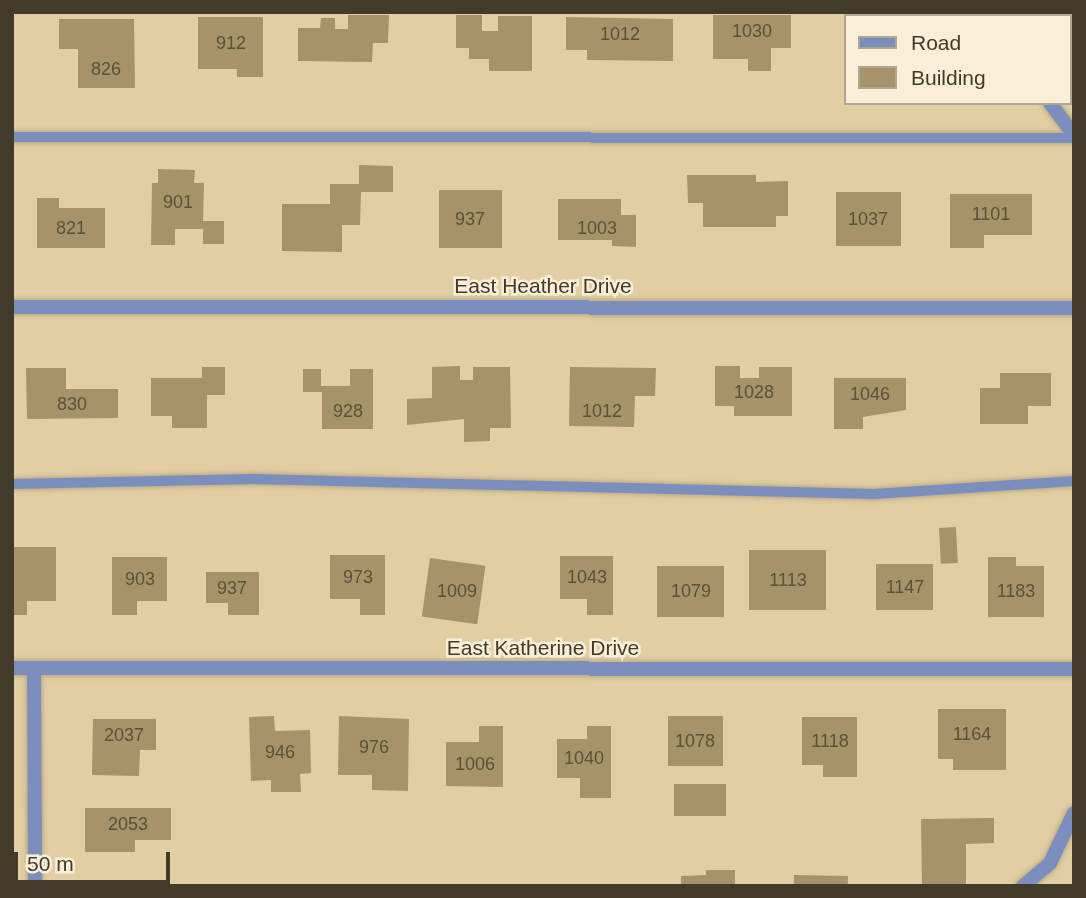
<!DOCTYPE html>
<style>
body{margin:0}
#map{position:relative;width:1086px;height:898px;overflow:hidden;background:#e1cea2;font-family:Arial,sans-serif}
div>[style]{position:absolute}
.building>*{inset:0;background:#a69369;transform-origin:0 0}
.roads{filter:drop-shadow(0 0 2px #bbab85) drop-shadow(0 0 2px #bbab85)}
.lane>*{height:10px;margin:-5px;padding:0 5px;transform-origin:5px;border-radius:5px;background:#7a8fbe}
.street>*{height:14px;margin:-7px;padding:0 7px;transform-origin:7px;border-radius:7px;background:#7a8fbe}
span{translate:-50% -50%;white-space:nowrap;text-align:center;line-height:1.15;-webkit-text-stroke:5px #f9efd9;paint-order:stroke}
.number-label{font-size:18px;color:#5c5139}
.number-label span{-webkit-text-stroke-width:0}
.street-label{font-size:21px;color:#433b29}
.frame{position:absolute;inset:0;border:14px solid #433b29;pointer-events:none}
.legend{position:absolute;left:844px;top:14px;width:228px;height:91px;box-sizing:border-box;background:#f9efd9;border:2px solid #b0a793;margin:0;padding:9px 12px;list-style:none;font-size:21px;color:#433b29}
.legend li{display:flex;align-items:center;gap:14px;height:35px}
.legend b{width:35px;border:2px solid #b0a793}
.scale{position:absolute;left:14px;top:852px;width:156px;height:32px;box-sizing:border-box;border:4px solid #433b29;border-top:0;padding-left:9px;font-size:21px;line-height:24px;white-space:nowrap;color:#433b29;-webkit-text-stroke:5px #f9efd9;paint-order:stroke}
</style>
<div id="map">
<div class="building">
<div style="clip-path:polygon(348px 15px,389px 15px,388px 43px,373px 43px,372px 62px,298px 61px,298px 28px,320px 28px,321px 18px,335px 18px,335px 29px,348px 29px)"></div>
<div style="clip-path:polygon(456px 15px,482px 15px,482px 31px,498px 31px,498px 16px,532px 16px,532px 71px,489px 71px,489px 59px,469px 59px,469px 48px,456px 48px)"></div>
<div style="clip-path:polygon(713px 15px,791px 15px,791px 48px,771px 48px,771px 71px,748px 71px,748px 59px,713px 59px)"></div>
<div style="clip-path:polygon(198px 17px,263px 17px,263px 77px,237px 77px,237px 69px,198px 69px)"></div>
<div style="clip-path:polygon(566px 17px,673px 19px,673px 61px,587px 60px,587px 50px,566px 50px)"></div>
<div style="clip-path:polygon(59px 19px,134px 19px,135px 88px,78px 88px,78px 49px,59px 49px)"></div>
<div style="clip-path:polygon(359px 165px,393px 166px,393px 192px,361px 192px,360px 225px,342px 225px,342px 252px,282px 251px,282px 204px,330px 204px,330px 184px,359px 184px)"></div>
<div style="clip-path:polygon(158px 169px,195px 170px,194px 183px,204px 183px,203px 221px,224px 221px,224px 244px,203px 244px,203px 229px,175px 229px,175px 245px,151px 245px,152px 183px,158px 183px)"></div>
<div style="clip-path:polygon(687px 175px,756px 175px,756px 182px,788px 181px,788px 216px,776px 216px,776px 227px,703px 227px,703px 203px,688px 203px)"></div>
<div style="left:439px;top:190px;width:63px;height:58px"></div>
<div style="left:836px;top:192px;width:65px;height:54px"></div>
<div style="clip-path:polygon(950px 194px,1032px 194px,1032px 235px,984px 235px,984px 248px,950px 248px)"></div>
<div style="clip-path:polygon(37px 198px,59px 198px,59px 208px,105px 208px,105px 248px,37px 248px)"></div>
<div style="clip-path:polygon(558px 199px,621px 199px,621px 215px,636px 215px,636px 247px,612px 246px,612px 240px,558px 240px)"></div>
<div style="clip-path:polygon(460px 366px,460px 380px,473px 380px,473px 367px,510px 367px,511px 428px,490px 428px,490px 441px,464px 442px,464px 419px,407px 425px,407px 399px,432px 398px,432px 367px)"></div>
<div style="clip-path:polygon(715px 366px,740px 366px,740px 378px,759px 378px,759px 367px,792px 367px,792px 416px,734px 416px,734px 406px,715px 406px)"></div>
<div style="clip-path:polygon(202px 367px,225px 367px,225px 395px,207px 395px,207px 428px,172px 428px,172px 416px,151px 416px,151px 378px,202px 378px)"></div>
<div style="clip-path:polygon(570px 367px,656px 368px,655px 396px,635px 396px,634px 427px,569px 426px)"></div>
<div style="clip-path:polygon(26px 368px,66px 368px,66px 389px,118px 389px,118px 418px,27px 419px)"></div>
<div style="clip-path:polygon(303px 369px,321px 369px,321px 386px,350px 386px,350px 369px,373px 369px,373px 429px,322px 429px,322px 392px,303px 392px)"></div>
<div style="clip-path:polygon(1000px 373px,1051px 373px,1051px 406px,1028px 406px,1028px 424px,980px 424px,980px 388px,1000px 388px)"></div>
<div style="clip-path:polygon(834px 378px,906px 378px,906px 410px,863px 417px,863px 429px,834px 429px)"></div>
<div style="left:956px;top:527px;width:36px;height:17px;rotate:87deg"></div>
<div style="clip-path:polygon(12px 547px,56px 547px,56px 601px,27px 601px,27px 615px,12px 615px)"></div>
<div style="left:749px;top:550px;width:77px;height:60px"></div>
<div style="clip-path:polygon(330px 555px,385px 555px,385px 615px,360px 615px,360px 599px,330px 599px)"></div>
<div style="clip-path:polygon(560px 556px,613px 556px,613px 615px,587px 615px,587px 599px,560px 599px)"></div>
<div style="clip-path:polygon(112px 557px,167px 557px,167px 601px,137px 601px,137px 615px,112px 615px)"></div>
<div style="clip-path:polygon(988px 557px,1016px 557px,1016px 566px,1044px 566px,1044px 617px,988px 617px)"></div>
<div style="left:430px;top:558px;width:56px;height:59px;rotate:8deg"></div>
<div style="left:876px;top:564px;width:57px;height:46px"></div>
<div style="left:657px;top:566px;width:67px;height:51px"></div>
<div style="clip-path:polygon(206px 572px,259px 572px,259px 615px,228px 615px,228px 603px,206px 603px)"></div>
<div style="clip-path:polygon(938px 709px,1006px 709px,1006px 770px,953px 770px,953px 759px,938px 759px)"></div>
<div style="clip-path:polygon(274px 716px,275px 731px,310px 730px,311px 773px,300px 774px,301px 792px,271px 792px,271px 780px,251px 781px,249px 717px)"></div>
<div style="clip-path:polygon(339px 716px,409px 719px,408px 791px,372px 790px,372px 775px,338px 775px)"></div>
<div style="left:668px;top:716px;width:55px;height:50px"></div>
<div style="clip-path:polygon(802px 717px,857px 717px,857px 777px,823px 777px,823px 765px,802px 765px)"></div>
<div style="clip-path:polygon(93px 719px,156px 719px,156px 750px,140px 750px,139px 776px,92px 775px)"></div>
<div style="clip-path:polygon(479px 726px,503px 726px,503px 787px,446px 786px,446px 742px,479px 742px)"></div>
<div style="clip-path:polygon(587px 726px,611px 726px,611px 798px,580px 798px,580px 778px,557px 778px,557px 739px,587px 739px)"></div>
<div style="left:674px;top:784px;width:52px;height:32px"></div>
<div style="clip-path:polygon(85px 808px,171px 808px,171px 840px,135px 840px,135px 852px,85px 852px)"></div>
<div style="clip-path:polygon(994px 818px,994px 843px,966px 844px,966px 886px,922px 886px,921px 819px)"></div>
<div style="clip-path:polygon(706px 870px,735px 870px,735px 886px,681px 886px,681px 876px,706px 875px)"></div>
<div style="left:794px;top:875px;width:54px;height:11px;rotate:1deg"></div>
</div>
<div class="roads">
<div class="lane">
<div style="left:12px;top:137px;width:1062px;rotate:0.05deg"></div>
<div style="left:12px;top:484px;width:241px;rotate:-1.2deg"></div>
<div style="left:253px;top:479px;width:621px;rotate:1.38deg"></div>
<div style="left:874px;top:494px;width:200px;rotate:-3.7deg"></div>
</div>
<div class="street">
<div style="left:983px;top:12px;width:5px;rotate:53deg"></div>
<div style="left:1050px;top:103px;width:40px;rotate:53deg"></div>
<div style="left:12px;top:307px;width:1062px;rotate:0.05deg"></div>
<div style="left:12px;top:668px;width:1062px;rotate:0.05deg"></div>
<div style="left:34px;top:668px;width:218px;rotate:89.7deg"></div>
<div style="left:1023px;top:886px;width:35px;rotate:-40deg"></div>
<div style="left:1050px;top:863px;width:55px;rotate:-64.4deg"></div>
</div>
</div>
<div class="number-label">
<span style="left:752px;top:31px">1030</span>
<span style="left:620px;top:34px">1012</span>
<span style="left:231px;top:43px">912</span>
<span style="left:106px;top:69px">826</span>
<span style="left:178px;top:202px">901</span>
<span style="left:991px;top:214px">1101</span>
<span style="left:470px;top:219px">937</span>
<span style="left:868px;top:219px">1037</span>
<span style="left:71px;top:228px">821</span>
<span style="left:597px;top:228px">1003</span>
<span style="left:754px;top:392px">1028</span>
<span style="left:870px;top:394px">1046</span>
<span style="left:72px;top:404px">830</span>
<span style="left:348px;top:411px">928</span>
<span style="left:602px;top:411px">1012</span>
<span style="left:358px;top:577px">973</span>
<span style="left:587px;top:577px">1043</span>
<span style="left:140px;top:579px">903</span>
<span style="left:788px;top:580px">1113</span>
<span style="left:905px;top:587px">1147</span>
<span style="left:232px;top:588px">937</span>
<span style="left:457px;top:591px">1009</span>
<span style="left:691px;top:591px">1079</span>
<span style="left:1016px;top:591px">1183</span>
<span style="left:972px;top:734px">1164</span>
<span style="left:124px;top:735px">2037</span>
<span style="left:695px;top:741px">1078</span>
<span style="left:830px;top:741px">1118</span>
<span style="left:374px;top:747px">976</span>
<span style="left:280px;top:752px">946</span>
<span style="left:584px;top:758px">1040</span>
<span style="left:475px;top:764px">1006</span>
<span style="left:128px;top:824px">2053</span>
</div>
<div class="street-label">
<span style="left:543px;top:286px">East Heather Drive</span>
<span style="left:543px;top:648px">East Katherine Drive</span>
</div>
<div class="frame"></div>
<ul class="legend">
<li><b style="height:9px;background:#7a8fbe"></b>Road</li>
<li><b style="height:19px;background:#a69369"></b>Building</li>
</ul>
<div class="scale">50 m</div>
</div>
